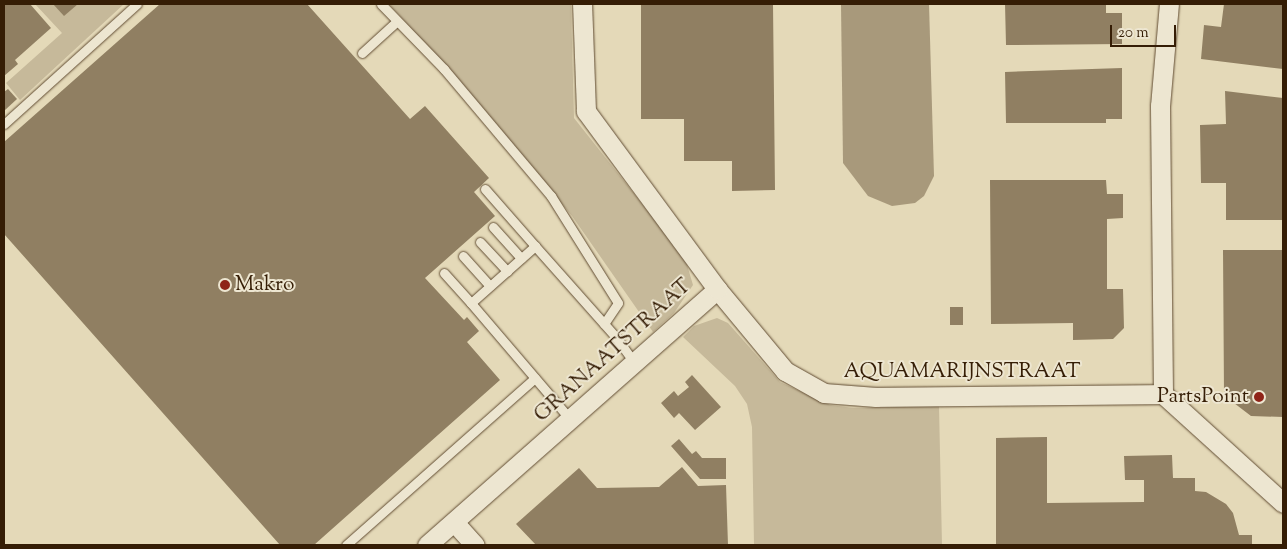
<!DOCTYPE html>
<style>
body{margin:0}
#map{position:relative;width:1287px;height:549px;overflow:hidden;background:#e4d9b8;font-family:"Sorts Mill Goudy",serif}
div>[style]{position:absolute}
.green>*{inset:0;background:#c6b99a}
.water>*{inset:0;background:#a8997b}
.building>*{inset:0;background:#907f62;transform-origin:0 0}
.roads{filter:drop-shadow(0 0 1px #614c32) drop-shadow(0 0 1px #614c32)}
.service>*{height:9px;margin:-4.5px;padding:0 4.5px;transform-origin:4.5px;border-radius:4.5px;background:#ede6d1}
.minor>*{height:19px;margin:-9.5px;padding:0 9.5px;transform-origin:9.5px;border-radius:9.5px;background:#ede6d1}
.dots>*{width:14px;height:14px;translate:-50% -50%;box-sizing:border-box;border:2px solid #ede6d1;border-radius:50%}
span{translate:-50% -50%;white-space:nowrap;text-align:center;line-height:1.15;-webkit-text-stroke:4px #ede6d1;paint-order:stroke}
.poi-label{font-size:21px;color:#351d05}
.left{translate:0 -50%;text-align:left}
.right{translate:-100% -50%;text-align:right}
.street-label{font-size:21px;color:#351d05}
.frame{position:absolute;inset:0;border:5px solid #351d05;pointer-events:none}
.scale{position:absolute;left:1110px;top:25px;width:66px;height:22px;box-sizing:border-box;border:2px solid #351d05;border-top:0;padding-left:6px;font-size:15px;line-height:18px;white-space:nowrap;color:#351d05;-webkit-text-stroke:4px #ede6d1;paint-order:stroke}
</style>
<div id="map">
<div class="green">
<div style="clip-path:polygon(35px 4px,124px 4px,20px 100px,6px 83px,62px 33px)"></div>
<div style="clip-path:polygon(389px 4px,571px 4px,574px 118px,685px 258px,693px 285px,674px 313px,653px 332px,572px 216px,461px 83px)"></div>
<div style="clip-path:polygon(717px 318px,728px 323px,780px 382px,830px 405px,854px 408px,939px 406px,942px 545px,754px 545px,752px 427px,747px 404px,735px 386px,683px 337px,694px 326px)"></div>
</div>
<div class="water">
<div style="clip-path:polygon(841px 4px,929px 4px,934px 176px,924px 196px,915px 203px,892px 206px,868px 196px,843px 163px)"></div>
</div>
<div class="building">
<div style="clip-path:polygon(4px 4px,30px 4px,51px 28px,15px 60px,18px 64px,4px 76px)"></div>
<div style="clip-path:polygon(53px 4px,78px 4px,64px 16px)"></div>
<div style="clip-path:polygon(160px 4px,307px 4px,410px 119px,425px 106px,489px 178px,474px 192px,495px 216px,425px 278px,464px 320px,467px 317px,479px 331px,467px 342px,500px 380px,314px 545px,280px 545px,4px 234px,4px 142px)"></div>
<div style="clip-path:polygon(641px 4px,773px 4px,775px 190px,732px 191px,732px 161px,684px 161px,684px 119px,641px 119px)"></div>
<div style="clip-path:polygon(1005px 4px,1106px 4px,1106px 13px,1122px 13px,1122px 44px,1006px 45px)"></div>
<div style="clip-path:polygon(1224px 4px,1283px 4px,1283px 69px,1201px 59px,1204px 25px,1221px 27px)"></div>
<div style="clip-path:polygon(1122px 68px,1122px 119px,1106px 119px,1106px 123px,1006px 123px,1005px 72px)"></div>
<div style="clip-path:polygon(8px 89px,17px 99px,4px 111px,4px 92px)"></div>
<div style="clip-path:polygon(1225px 91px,1283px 98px,1283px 220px,1226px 220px,1226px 183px,1201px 183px,1200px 125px,1226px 124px)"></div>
<div style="clip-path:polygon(990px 180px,1106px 180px,1107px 194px,1123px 194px,1123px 218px,1107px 219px,1107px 289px,1123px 289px,1124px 328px,1113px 339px,1073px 340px,1073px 323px,991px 324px)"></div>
<div style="clip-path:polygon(1223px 250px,1283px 250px,1283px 417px,1251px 416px,1234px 403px,1232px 397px,1236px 397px,1236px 394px,1224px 394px)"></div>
<div style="left:950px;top:307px;width:13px;height:18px"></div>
<div style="clip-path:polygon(692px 375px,721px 407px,695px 430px,679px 413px,674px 418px,661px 403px,674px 391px,678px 396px,689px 387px,685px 382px)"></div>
<div style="clip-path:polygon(1047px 437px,1047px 503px,1144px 502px,1144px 480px,1125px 480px,1124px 456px,1172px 455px,1173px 478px,1195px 478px,1195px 491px,1206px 492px,1226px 504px,1233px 513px,1239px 535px,1252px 535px,1252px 545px,996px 545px,996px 438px)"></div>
<div style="clip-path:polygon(679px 439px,692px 454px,696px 451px,702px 458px,726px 458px,726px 479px,700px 479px,671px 446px)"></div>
<div style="clip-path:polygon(682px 467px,698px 486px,726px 485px,728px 545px,536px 545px,516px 524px,579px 468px,597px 488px,659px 487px)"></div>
</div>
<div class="roads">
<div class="service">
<div style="left:381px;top:4px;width:91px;rotate:45.9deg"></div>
<div style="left:444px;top:69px;width:166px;rotate:49.9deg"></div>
<div style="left:551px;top:196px;width:126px;rotate:57.9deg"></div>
<div style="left:618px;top:303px;width:25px;rotate:124deg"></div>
<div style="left:362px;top:53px;width:47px;rotate:-42.4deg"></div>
<div style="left:4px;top:124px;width:179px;rotate:-42.1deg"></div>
<div style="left:485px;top:189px;width:76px;rotate:48.7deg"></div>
<div style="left:493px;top:227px;width:42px;rotate:47.9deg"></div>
<div style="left:480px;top:242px;width:40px;rotate:47deg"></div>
<div style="left:463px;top:256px;width:40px;rotate:48deg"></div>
<div style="left:444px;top:273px;width:40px;rotate:48deg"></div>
<div style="left:570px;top:419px;width:153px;rotate:-130.5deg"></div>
<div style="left:471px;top:303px;width:86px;rotate:-41.7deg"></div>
<div style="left:535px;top:246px;width:120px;rotate:48.4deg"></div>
<div style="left:615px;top:336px;width:32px;rotate:54deg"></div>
<div style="left:346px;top:545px;width:252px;rotate:-41.5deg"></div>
</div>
<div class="minor">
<div style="left:717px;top:289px;width:107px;rotate:50.3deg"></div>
<div style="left:785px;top:371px;width:45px;rotate:29.4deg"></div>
<div style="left:824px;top:393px;width:52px;rotate:4.4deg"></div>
<div style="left:876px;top:397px;width:287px;rotate:-0.6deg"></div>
<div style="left:1163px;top:394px;width:162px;rotate:42.2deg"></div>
<div style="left:1163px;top:394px;width:288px;rotate:-90.6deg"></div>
<div style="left:1160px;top:106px;width:102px;rotate:-85deg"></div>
<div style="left:454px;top:522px;width:31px;rotate:48deg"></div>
<div style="left:427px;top:545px;width:387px;rotate:-41.4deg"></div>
<div style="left:717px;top:289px;width:221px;rotate:-126.4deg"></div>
<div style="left:586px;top:111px;width:107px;rotate:-92.1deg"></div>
</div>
</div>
<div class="dots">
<div style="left:225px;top:285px;background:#8f2418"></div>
<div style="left:1259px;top:397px;background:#8f2418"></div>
</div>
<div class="poi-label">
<span class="left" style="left:235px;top:285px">Makro</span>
<span class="right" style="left:1249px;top:397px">PartsPoint</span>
</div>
<div class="street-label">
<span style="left:613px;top:351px;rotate:-42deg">GRANAATSTRAAT</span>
<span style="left:962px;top:372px">AQUAMARIJNSTRAAT</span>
</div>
<div class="frame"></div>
<div class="scale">20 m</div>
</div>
